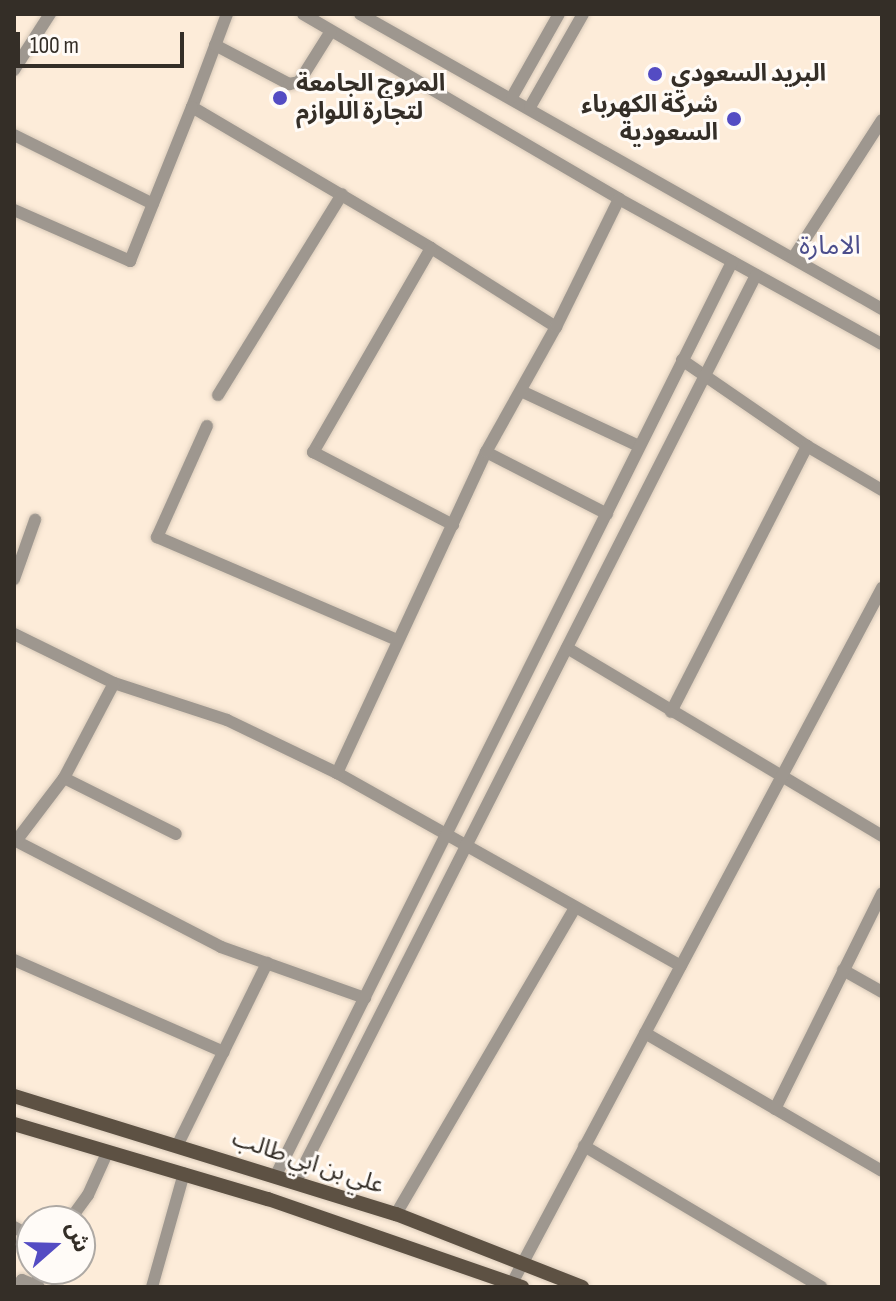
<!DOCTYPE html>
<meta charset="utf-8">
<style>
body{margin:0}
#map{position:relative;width:896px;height:1301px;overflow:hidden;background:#fdecd9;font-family:"Sofia Sans Condensed","Noto Sans Arabic",sans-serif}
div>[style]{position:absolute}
.roads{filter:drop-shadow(0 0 2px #d9cab9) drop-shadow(0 0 2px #d9cab9)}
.minor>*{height:12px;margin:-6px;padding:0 6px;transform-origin:6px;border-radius:6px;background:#9e978f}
.major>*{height:14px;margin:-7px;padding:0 7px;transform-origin:7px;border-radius:7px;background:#5d5143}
.dots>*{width:22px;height:22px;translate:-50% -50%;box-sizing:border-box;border:4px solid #fffbf7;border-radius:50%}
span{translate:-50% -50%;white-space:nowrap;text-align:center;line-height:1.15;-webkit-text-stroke:6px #fffbf7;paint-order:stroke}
.poi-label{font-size:24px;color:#342e27;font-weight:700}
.left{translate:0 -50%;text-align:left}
.right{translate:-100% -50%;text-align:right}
.street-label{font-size:24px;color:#342e27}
.neighbourhood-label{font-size:26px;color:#4c4e8c}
.frame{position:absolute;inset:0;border:16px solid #342e27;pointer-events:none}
.north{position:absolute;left:16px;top:1205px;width:80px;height:80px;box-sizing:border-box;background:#fffbf7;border:2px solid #aea9a4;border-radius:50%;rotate:70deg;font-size:22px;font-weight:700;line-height:32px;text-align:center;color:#342e27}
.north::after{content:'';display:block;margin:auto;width:28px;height:36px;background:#544cc3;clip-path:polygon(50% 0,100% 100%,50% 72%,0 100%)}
.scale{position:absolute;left:16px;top:32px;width:168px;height:36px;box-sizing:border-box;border:4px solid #342e27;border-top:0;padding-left:10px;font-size:24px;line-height:28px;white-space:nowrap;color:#342e27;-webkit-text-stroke:6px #fffbf7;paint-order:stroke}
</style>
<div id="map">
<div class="roads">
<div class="minor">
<div style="left:227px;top:14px;width:99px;rotate:110.6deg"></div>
<div style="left:192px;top:107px;width:277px;rotate:30.5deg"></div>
<div style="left:431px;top:248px;width:148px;rotate:32.3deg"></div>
<div style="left:303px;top:14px;width:366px;rotate:30.3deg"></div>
<div style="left:619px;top:199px;width:300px;rotate:28.9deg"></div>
<div style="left:360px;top:14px;width:600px;rotate:29.47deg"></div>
<div style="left:215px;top:45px;width:84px;rotate:27.8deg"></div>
<div style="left:289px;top:84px;width:10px;rotate:-11deg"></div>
<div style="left:299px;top:82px;width:60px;rotate:-57.9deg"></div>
<div style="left:14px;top:70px;width:67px;rotate:-57.3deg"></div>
<div style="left:512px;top:97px;width:95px;rotate:-60.5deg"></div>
<div style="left:530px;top:107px;width:107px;rotate:-60.3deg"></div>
<div style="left:14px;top:135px;width:155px;rotate:26.4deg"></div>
<div style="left:14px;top:210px;width:127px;rotate:23.7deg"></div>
<div style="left:130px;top:261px;width:166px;rotate:-68.1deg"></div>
<div style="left:431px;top:248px;width:236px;rotate:120deg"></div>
<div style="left:313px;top:452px;width:158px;rotate:27.5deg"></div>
<div style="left:793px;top:258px;width:164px;rotate:-57.2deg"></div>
<div style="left:682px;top:360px;width:152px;rotate:34.5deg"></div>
<div style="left:807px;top:446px;width:87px;rotate:30.4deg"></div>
<div style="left:521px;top:391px;width:130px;rotate:25deg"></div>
<div style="left:218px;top:395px;width:236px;rotate:-58.3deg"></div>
<div style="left:207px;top:426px;width:122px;rotate:114.2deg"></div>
<div style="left:157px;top:537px;width:261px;rotate:23.2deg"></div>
<div style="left:486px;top:452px;width:136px;rotate:27.1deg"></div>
<div style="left:14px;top:579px;width:63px;rotate:-70.4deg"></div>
<div style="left:14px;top:634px;width:111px;rotate:26.1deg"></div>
<div style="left:114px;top:683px;width:119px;rotate:18.1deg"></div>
<div style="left:227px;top:720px;width:122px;rotate:25.7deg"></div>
<div style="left:337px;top:773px;width:394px;rotate:29.3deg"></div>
<div style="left:567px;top:648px;width:367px;rotate:30.8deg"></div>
<div style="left:671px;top:712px;width:299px;rotate:-62.9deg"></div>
<div style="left:337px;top:773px;width:354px;rotate:-65.1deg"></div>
<div style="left:486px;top:452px;width:143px;rotate:-60.8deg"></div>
<div style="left:556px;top:327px;width:143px;rotate:-63.8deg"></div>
<div style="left:64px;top:778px;width:125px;rotate:26.6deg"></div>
<div style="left:14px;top:840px;width:233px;rotate:27.3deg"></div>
<div style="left:221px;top:947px;width:153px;rotate:19.5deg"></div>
<div style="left:16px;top:841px;width:79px;rotate:-52.7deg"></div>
<div style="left:64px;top:778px;width:107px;rotate:-62.2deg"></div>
<div style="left:14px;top:960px;width:229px;rotate:23.7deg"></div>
<div style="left:843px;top:970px;width:45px;rotate:29.4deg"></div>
<div style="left:645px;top:1033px;width:274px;rotate:30.2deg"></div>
<div style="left:775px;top:1109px;width:241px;rotate:-63.6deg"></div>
<div style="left:178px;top:1144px;width:202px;rotate:-63.8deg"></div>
<div style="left:584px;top:1146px;width:276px;rotate:30.7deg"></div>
<div style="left:276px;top:1175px;width:1021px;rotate:-63.46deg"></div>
<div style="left:296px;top:1181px;width:1016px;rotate:-63.08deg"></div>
<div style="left:396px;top:1214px;width:353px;rotate:-59.7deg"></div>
<div style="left:69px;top:1221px;width:32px;rotate:-54deg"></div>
<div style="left:88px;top:1195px;width:48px;rotate:-65.6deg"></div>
<div style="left:14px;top:1227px;width:21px;rotate:29deg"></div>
<div style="left:36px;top:1285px;width:17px;rotate:-73deg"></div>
<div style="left:18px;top:1287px;width:8px;rotate:-60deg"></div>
<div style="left:22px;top:1280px;width:18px;rotate:22deg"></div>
<div style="left:152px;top:1287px;width:118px;rotate:-74.3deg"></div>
<div style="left:510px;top:1287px;width:792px;rotate:-61.98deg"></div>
</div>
<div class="major">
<div style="left:14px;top:1096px;width:400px;rotate:17.2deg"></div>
<div style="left:396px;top:1214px;width:200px;rotate:21.4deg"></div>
<div style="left:14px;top:1124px;width:265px;rotate:16.5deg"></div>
<div style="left:268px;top:1199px;width:269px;rotate:19.1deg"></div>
</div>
</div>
<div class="dots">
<div style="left:655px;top:74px;background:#544cc3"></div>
<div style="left:280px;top:98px;background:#544cc3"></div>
<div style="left:734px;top:119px;background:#544cc3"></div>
</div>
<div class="poi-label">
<span class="left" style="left:671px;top:74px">البريد السعودي</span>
<span class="left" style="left:296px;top:98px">المروج الجامعة<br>لتجارة اللوازم</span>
<span class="right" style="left:718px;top:119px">شركة الكهرباء<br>السعودية</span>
</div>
<div class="street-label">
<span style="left:308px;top:1162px;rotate:18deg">علي بن ابي طالب</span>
</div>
<div class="neighbourhood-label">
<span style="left:830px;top:247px">الامارة</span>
</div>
<div class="frame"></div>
<div class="north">ش</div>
<div class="scale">100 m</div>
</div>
